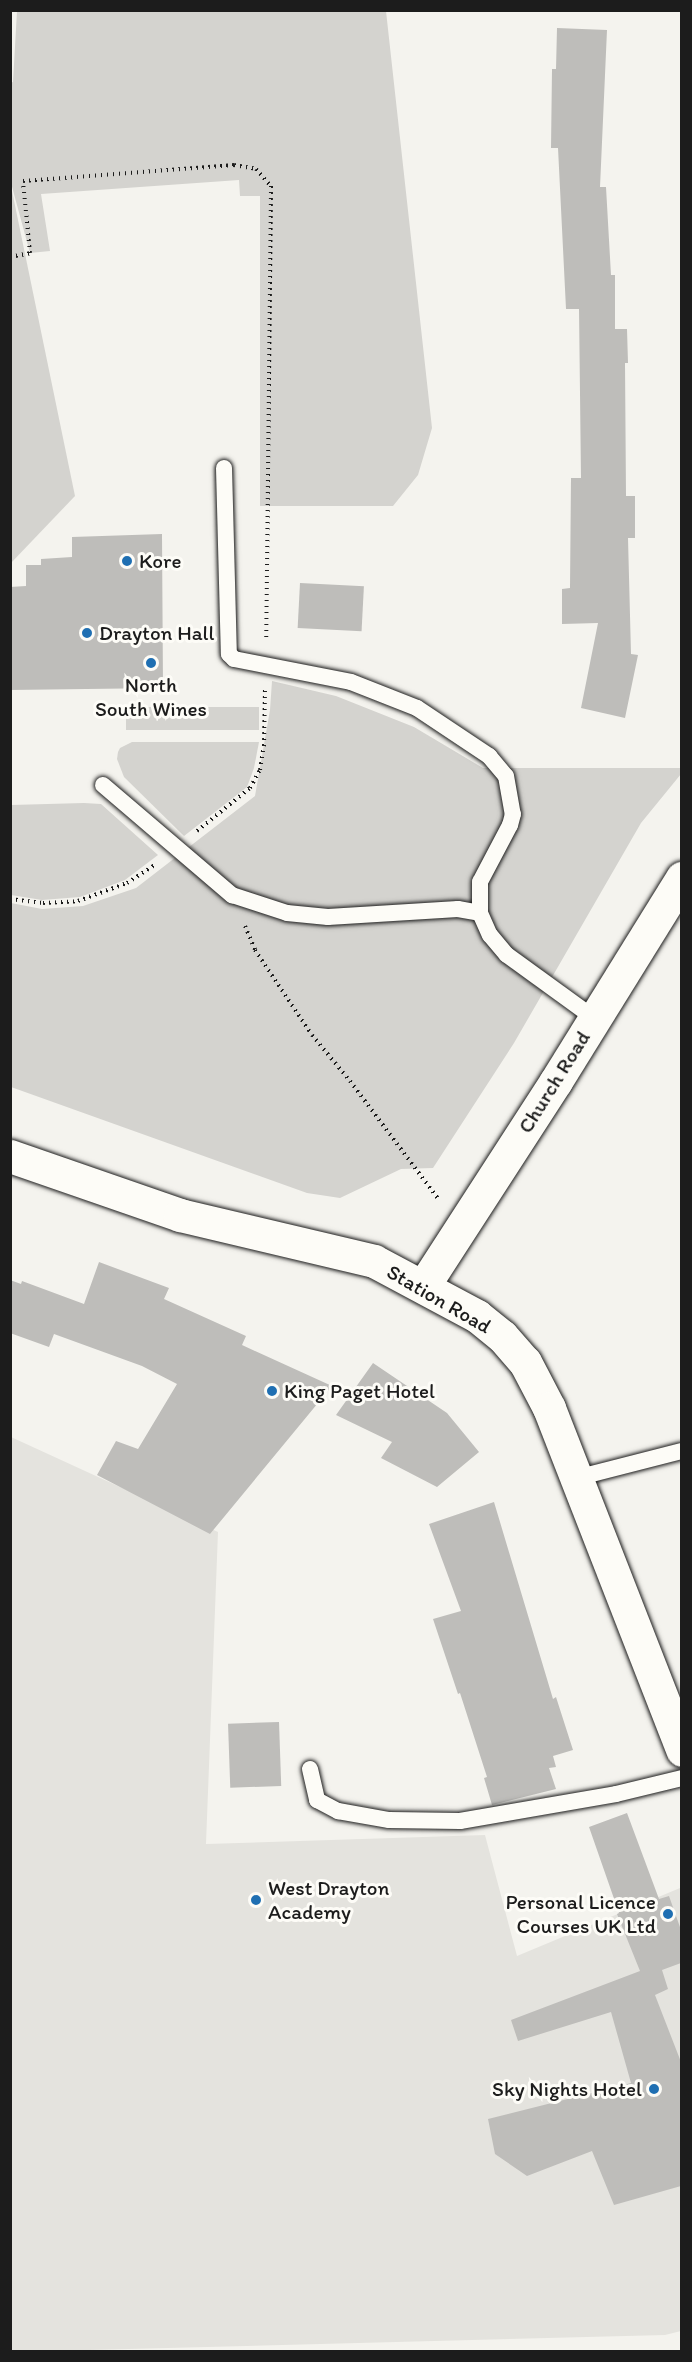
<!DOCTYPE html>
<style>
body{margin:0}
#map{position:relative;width:692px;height:2362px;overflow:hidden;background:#f4f3ee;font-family:Itim,sans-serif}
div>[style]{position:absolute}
.built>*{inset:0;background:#e4e3de}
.green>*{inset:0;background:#d4d3cf;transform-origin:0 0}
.building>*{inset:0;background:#bebdba;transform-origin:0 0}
.path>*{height:4px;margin-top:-2px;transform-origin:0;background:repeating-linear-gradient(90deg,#1c1c1c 0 1.5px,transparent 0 6px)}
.roads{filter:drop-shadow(0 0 2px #1c1c1c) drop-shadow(0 0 2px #1c1c1c)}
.service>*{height:16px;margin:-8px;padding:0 8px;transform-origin:8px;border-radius:8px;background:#fdfcf7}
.tertiary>*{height:33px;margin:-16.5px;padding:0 16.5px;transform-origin:16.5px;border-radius:16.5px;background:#fdfcf7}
.dots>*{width:16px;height:16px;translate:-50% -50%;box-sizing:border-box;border:3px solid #fdfcf7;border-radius:50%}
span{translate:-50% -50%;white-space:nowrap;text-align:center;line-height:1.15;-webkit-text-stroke:6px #fdfcf7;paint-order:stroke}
.poi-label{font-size:21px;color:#1c1c1c}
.left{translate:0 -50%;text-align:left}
.right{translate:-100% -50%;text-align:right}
.street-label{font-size:21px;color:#1c1c1c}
.frame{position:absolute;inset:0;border:12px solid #1c1c1c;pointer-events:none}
</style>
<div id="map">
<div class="built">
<div style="clip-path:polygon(11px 1437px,218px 1532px,206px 1844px,485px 1835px,517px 1956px,680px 1888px,681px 2331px,665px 2335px,11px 2352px)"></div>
</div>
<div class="green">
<div style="clip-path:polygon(17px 11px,386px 11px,432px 428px,418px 475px,393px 506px,260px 506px,260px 196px,240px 196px,239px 180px,41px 194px,50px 251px,30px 253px,11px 183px,10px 83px,13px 82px)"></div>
<div style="clip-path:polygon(11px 186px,75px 496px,11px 563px,10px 563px)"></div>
<div style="clip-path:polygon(272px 681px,336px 696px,414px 727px,483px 768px,681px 768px,681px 774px,641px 823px,514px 1043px,433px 1168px,401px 1169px,340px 1198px,307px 1193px,11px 1087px,11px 903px,42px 909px,83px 906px,136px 888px,255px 796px,270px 710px)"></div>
<div style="left:126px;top:707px;width:133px;height:23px"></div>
<div style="clip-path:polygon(132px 742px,259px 742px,254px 768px,247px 787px,184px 836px,124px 777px,117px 759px,118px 752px,120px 748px)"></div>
<div style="clip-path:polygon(84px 803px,101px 804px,158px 855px,125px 880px,80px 897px,42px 900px,11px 895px,11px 805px)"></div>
</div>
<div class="building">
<div style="clip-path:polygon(557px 28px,607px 30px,600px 187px,606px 187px,611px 275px,615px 275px,615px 329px,627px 329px,628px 363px,625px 363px,626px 496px,635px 496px,635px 538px,628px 538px,631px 654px,638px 655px,625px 718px,581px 708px,598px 623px,562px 624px,562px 589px,570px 588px,571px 478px,581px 478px,579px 309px,566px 309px,558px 148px,551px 148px,552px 69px,556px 69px)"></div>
<div style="clip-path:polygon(162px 534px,163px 688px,10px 690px,10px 587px,26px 586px,26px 565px,41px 565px,41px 559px,72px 557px,72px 537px)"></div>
<div style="left:300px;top:583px;width:64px;height:45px;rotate:3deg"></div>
<div style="clip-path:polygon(99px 1262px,169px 1288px,164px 1299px,246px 1336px,242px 1345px,332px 1386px,210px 1534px,97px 1475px,116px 1441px,138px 1449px,177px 1384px,142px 1366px,54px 1334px,49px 1347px,10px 1333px,10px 1280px,21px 1284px,22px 1281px,84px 1304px)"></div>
<div style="clip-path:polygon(373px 1363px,447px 1413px,479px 1452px,437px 1487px,381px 1458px,392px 1442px,336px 1415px)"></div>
<div style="clip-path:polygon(494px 1502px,553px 1699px,556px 1697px,573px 1750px,553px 1756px,556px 1767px,549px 1768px,556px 1789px,492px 1805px,484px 1778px,487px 1777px,460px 1693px,458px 1694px,433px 1619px,461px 1611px,429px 1524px)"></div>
<div style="left:279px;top:1722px;width:64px;height:51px;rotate:88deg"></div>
<div style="clip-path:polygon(627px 1813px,659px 1899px,669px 1896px,681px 1930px,681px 1963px,662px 1970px,668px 1989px,655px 1995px,681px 2062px,681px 2186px,614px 2205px,592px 2151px,527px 2176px,495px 2154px,488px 2119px,631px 2083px,611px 2012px,518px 2041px,511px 2020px,640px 1971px,617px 1914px,619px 1913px,589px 1827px)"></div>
</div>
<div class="path">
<div style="left:10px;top:257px;width:20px;rotate:-11deg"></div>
<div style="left:30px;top:253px;width:72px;rotate:-95.6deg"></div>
<div style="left:23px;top:181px;width:212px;rotate:-4.3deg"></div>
<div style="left:234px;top:165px;width:22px;rotate:10deg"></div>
<div style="left:256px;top:169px;width:23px;rotate:49deg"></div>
<div style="left:271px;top:186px;width:454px;rotate:90.6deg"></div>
<div style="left:197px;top:831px;width:68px;rotate:-39.1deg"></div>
<div style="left:250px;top:788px;width:21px;rotate:-61deg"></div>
<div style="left:260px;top:770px;width:24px;rotate:-81deg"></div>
<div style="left:264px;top:746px;width:56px;rotate:-89deg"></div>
<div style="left:10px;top:899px;width:33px;rotate:7deg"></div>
<div style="left:43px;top:903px;width:35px;rotate:-3deg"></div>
<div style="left:78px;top:901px;width:52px;rotate:-20.2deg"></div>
<div style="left:127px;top:883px;width:35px;rotate:-33deg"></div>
<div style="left:245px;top:926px;width:26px;rotate:67deg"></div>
<div style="left:255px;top:950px;width:102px;rotate:56.2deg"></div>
<div style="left:312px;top:1035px;width:60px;rotate:50.4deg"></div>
<div style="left:350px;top:1081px;width:149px;rotate:53.2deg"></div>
</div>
<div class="roads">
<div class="service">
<div style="left:224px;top:468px;width:186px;rotate:88.5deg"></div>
<div style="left:229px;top:654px;width:7px;rotate:45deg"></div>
<div style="left:234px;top:659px;width:119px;rotate:11.1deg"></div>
<div style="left:351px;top:682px;width:71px;rotate:21.5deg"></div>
<div style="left:417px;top:708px;width:87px;rotate:33.7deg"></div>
<div style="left:489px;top:756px;width:26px;rotate:50deg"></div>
<div style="left:506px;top:776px;width:39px;rotate:80deg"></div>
<div style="left:513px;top:814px;width:11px;rotate:105deg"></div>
<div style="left:510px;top:825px;width:64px;rotate:117.8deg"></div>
<div style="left:480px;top:882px;width:31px;rotate:90deg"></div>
<div style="left:480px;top:913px;width:24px;rotate:66deg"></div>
<div style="left:490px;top:935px;width:26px;rotate:50deg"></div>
<div style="left:507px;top:955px;width:107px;rotate:35.9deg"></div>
<div style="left:103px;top:785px;width:170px;rotate:40.5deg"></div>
<div style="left:232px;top:895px;width:58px;rotate:18.1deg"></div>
<div style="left:287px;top:913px;width:41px;rotate:5.6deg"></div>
<div style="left:328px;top:917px;width:130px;rotate:-3.5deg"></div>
<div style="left:458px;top:909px;width:22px;rotate:10deg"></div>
<div style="left:576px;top:1478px;width:109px;rotate:-14.3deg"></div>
<div style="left:310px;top:1769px;width:32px;rotate:77deg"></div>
<div style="left:317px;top:1800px;width:24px;rotate:28deg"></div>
<div style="left:338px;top:1811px;width:52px;rotate:10deg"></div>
<div style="left:389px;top:1820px;width:71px;rotate:0.8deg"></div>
<div style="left:460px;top:1821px;width:158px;rotate:-9.8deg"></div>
<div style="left:616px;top:1794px;width:68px;rotate:-13.6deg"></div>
</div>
<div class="tertiary">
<div style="left:10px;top:1156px;width:180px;rotate:19.1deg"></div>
<div style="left:180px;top:1215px;width:199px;rotate:13.3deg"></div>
<div style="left:374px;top:1261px;width:117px;rotate:28.1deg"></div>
<div style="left:477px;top:1316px;width:32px;rotate:39deg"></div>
<div style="left:502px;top:1336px;width:35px;rotate:49deg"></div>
<div style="left:525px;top:1362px;width:52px;rotate:62.4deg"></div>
<div style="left:549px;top:1408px;width:367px;rotate:68.7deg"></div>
<div style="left:424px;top:1285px;width:243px;rotate:-57.1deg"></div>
<div style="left:556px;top:1081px;width:239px;rotate:-58.2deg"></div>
</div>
</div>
<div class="dots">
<div style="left:127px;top:561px;background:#1f6fb2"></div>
<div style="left:87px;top:633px;background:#1f6fb2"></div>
<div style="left:151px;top:663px;background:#1f6fb2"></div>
<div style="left:272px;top:1391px;background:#1f6fb2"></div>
<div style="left:256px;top:1900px;background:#1f6fb2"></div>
<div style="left:668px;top:1914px;background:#1f6fb2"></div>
<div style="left:654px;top:2089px;background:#1f6fb2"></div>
</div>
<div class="poi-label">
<span class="left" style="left:139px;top:561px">Kore</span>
<span class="left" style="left:99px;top:633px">Drayton Hall</span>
<span style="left:151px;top:697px">North<br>South Wines</span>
<span class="left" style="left:284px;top:1391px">King Paget Hotel</span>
<span class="left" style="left:268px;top:1900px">West Drayton<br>Academy</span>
<span class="right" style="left:656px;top:1914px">Personal Licence<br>Courses UK Ltd</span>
<span class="right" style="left:642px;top:2089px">Sky Nights Hotel</span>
</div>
<div class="street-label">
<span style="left:554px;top:1082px;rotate:-58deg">Church Road</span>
<span style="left:439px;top:1299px;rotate:30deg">Station Road</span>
</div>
<div class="frame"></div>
</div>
